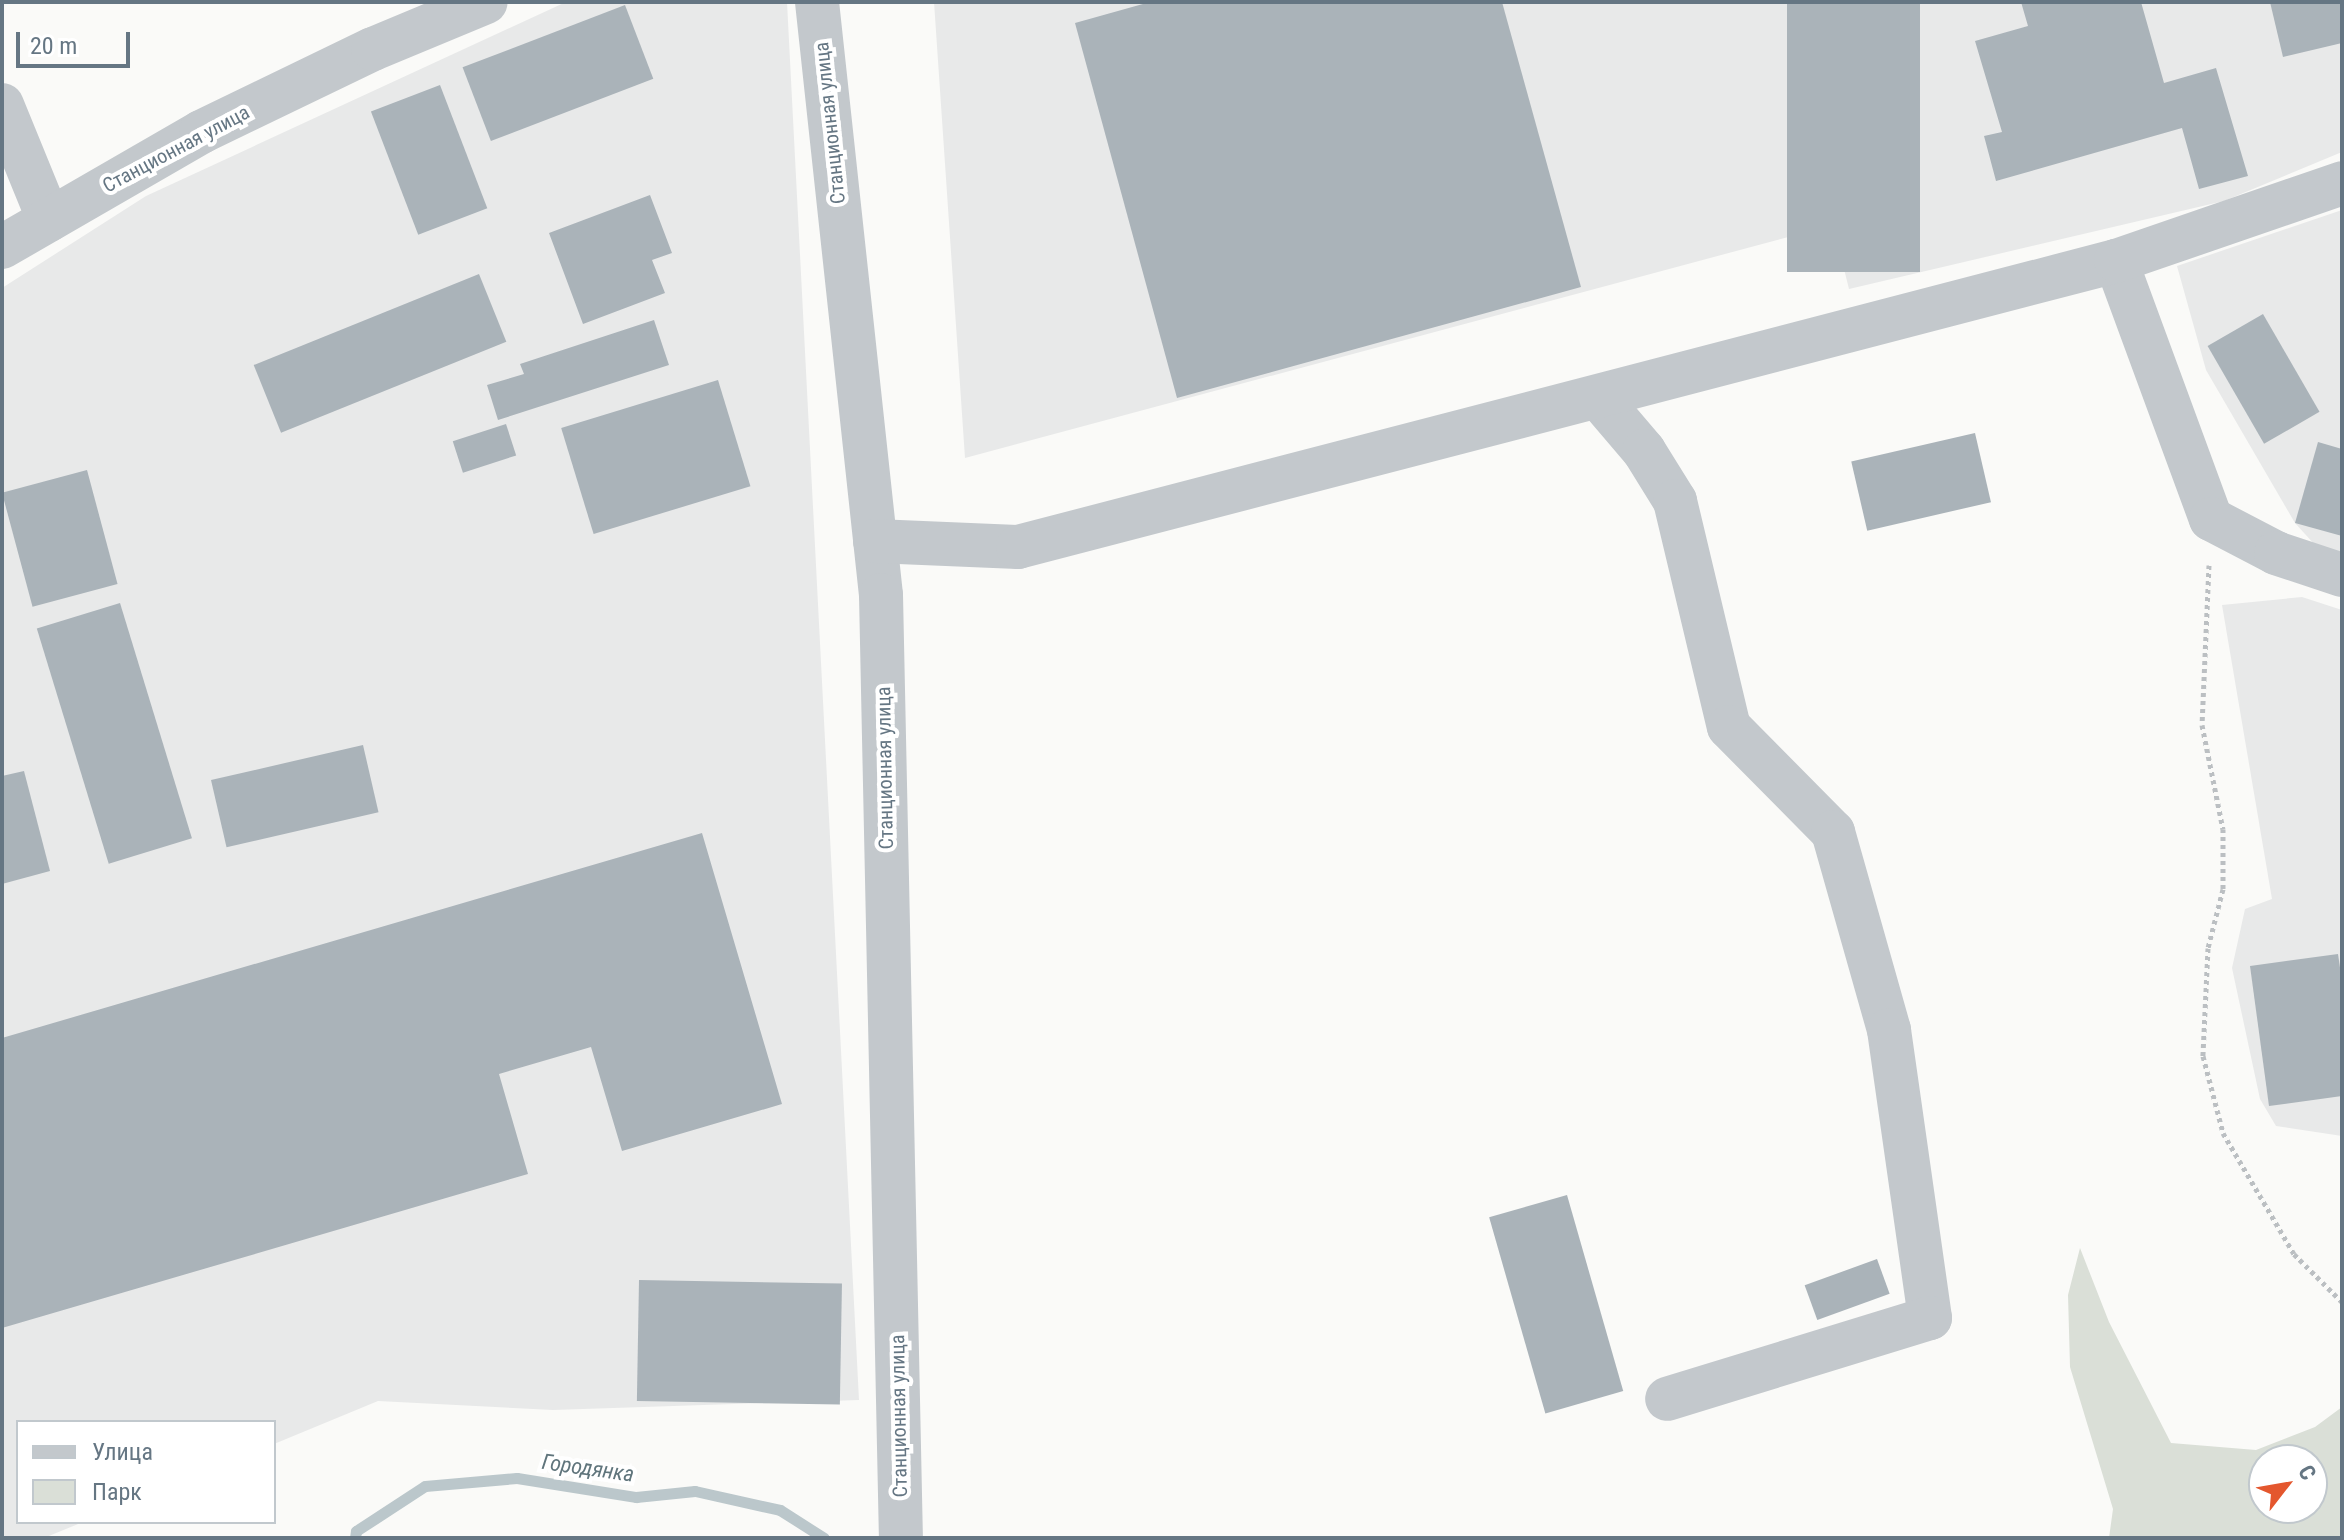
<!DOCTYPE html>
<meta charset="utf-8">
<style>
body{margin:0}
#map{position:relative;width:2344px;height:1540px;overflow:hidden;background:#fafaf8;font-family:"Roboto Condensed",sans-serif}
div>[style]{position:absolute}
.built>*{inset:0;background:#e8e9e9}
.green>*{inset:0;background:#dadfd7}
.stream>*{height:11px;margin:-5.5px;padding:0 5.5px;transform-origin:5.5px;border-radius:5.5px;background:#bbc7cb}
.building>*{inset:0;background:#aab3b9;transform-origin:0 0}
.path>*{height:5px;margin-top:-2.5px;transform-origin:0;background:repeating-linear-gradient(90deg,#bbbfc2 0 4px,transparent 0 8px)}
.minor>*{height:44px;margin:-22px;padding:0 22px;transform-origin:22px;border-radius:22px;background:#c3c8cc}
span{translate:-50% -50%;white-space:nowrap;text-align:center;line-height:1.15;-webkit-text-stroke:8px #fff;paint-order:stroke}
.street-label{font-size:20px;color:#657683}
.water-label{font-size:22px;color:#60757c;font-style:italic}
.frame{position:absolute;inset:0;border:4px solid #657683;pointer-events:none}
.legend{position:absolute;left:16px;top:1420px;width:260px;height:104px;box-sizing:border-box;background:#fff;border:2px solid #c1c8cd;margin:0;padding:10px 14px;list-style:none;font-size:24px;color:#657683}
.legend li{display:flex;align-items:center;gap:16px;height:40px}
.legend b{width:40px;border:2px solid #c1c8cd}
.north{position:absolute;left:2248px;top:1444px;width:80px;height:80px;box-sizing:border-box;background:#fff;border:2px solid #c1c8cd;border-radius:50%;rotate:59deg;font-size:22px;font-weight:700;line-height:32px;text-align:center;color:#657683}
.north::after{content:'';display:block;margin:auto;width:28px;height:36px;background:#e4572e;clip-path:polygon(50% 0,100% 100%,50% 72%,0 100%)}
.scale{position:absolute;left:16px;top:32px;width:114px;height:36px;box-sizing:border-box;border:4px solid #657683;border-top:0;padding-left:10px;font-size:24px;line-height:28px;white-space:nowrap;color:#657683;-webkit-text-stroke:6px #fff;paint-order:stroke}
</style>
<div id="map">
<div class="built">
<div style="clip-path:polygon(566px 2px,787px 2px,859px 1400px,553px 1410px,378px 1401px,274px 1444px,274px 1422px,18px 1422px,18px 1522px,83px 1522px,44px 1538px,2px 1538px,2px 288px,146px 196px)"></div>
<div style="clip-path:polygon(934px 2px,2342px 2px,2342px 152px,2224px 201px,1849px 289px,1833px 225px,965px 458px)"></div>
<div style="clip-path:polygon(2342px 210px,2342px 557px,2315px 545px,2295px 523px,2206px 370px,2177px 266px)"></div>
<div style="clip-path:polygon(2302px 597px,2342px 610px,2342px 1136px,2276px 1126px,2260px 1099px,2232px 968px,2245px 909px,2272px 899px,2222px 605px)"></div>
</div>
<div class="green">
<div style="clip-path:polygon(evenodd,2080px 1248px,2109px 1322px,2171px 1443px,2256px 1450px,2315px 1427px,2342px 1407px,2342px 1538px,2109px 1538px,2113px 1509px,2070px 1367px,2068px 1295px,2080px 1248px,2264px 1460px,2312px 1460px,2312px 1508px,2264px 1508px,2264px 1460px)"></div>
</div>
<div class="stream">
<div style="left:355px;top:1538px;width:7px;rotate:-82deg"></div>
<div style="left:356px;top:1531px;width:82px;rotate:-33.1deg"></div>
<div style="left:425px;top:1486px;width:92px;rotate:-5deg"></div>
<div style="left:517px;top:1478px;width:121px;rotate:9.1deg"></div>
<div style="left:636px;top:1497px;width:59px;rotate:-5.8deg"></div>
<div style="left:695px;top:1491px;width:87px;rotate:12.6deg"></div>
<div style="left:780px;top:1510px;width:52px;rotate:32.5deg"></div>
</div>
<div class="building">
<div style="clip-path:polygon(1150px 2px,1502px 2px,1581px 287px,1177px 398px,1075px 23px)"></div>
<div style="left:1787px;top:2px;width:133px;height:270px"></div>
<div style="clip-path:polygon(2021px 2px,2141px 2px,2164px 83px,2216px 68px,2248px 176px,2199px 189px,2182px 128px,1996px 181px,1984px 136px,2002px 132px,1975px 41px,2028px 26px)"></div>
<div style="clip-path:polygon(2270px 2px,2342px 2px,2342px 43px,2283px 57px)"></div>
<div style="left:625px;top:5px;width:79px;height:174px;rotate:69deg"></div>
<div style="left:440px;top:85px;width:132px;height:74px;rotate:69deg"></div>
<div style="clip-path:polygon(650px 195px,672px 253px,652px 260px,665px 293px,583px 324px,549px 233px)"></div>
<div style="left:479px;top:274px;width:73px;height:243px;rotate:68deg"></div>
<div style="left:2263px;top:314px;width:113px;height:64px;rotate:60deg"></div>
<div style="clip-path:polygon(654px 320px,669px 365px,498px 420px,487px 385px,524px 374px,520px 364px)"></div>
<div style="left:718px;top:380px;width:111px;height:164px;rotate:73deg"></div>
<div style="left:506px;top:424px;width:33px;height:56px;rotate:72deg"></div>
<div style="left:1975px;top:433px;width:71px;height:127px;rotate:77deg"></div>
<div style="clip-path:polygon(2318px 442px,2342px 449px,2342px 536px,2295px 523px)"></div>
<div style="left:87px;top:470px;width:118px;height:88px;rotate:75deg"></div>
<div style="left:120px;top:603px;width:246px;height:87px;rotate:73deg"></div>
<div style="left:363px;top:745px;width:69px;height:156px;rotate:77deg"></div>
<div style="clip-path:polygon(24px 771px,50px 871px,2px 884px,2px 776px)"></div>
<div style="clip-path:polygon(702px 833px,782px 1104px,622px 1151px,591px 1047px,499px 1074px,528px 1174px,2px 1328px,2px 1038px)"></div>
<div style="clip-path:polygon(2338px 954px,2342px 981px,2342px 1096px,2269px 1106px,2250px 966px)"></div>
<div style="left:1567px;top:1195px;width:204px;height:81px;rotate:74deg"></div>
<div style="left:1877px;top:1259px;width:37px;height:77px;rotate:70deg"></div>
<div style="left:639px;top:1280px;width:203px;height:121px;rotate:1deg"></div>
</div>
<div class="path">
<div style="left:2209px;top:565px;width:160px;rotate:92.5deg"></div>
<div style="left:2202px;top:725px;width:106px;rotate:78.6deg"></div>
<div style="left:2223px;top:829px;width:60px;rotate:90deg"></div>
<div style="left:2223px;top:889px;width:61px;rotate:104.3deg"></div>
<div style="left:2208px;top:948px;width:108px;rotate:92.7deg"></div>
<div style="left:2203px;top:1056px;width:80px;rotate:75.4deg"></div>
<div style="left:2223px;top:1133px;width:140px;rotate:59.6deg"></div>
<div style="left:2294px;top:1254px;width:68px;rotate:45deg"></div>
</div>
<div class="minor">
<div style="left:817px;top:2px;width:596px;rotate:83.84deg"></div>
<div style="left:881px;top:595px;width:943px;rotate:88.79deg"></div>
<div style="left:2px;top:105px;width:124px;rotate:67.8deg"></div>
<div style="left:2px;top:247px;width:230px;rotate:-30deg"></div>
<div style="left:201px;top:132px;width:191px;rotate:-25.8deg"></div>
<div style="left:373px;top:49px;width:122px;rotate:-22.6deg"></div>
<div style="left:2116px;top:261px;width:275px;rotate:69.8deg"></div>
<div style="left:2211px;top:519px;width:73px;rotate:27.6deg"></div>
<div style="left:2276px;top:553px;width:70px;rotate:18.4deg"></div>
<div style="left:1598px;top:397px;width:71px;rotate:49.6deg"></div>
<div style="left:1644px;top:451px;width:59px;rotate:58.2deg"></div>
<div style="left:1675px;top:501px;width:232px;rotate:76.6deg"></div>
<div style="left:1729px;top:727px;width:148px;rotate:45.3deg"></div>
<div style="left:1833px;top:832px;width:206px;rotate:74.2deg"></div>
<div style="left:1889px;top:1030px;width:291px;rotate:81.9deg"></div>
<div style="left:1930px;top:1318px;width:275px;rotate:162.9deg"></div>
<div style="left:875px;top:541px;width:143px;rotate:2.4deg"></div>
<div style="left:1018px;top:547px;width:1135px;rotate:-14.6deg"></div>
<div style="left:2116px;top:261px;width:239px;rotate:-19deg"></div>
</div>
<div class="street-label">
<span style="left:830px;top:123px;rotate:-96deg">Станционная улица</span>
<span style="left:176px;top:149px;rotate:-28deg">Станционная улица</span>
<span style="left:885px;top:768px;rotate:-91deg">Станционная улица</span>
<span style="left:899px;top:1416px;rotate:-91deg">Станционная улица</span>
</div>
<div class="water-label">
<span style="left:588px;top:1468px;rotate:8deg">Городянка</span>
</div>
<div class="frame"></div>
<ul class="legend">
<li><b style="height:10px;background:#c3c8cc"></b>Улица</li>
<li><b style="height:22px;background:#dadfd7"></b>Парк</li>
</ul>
<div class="north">С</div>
<div class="scale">20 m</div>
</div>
